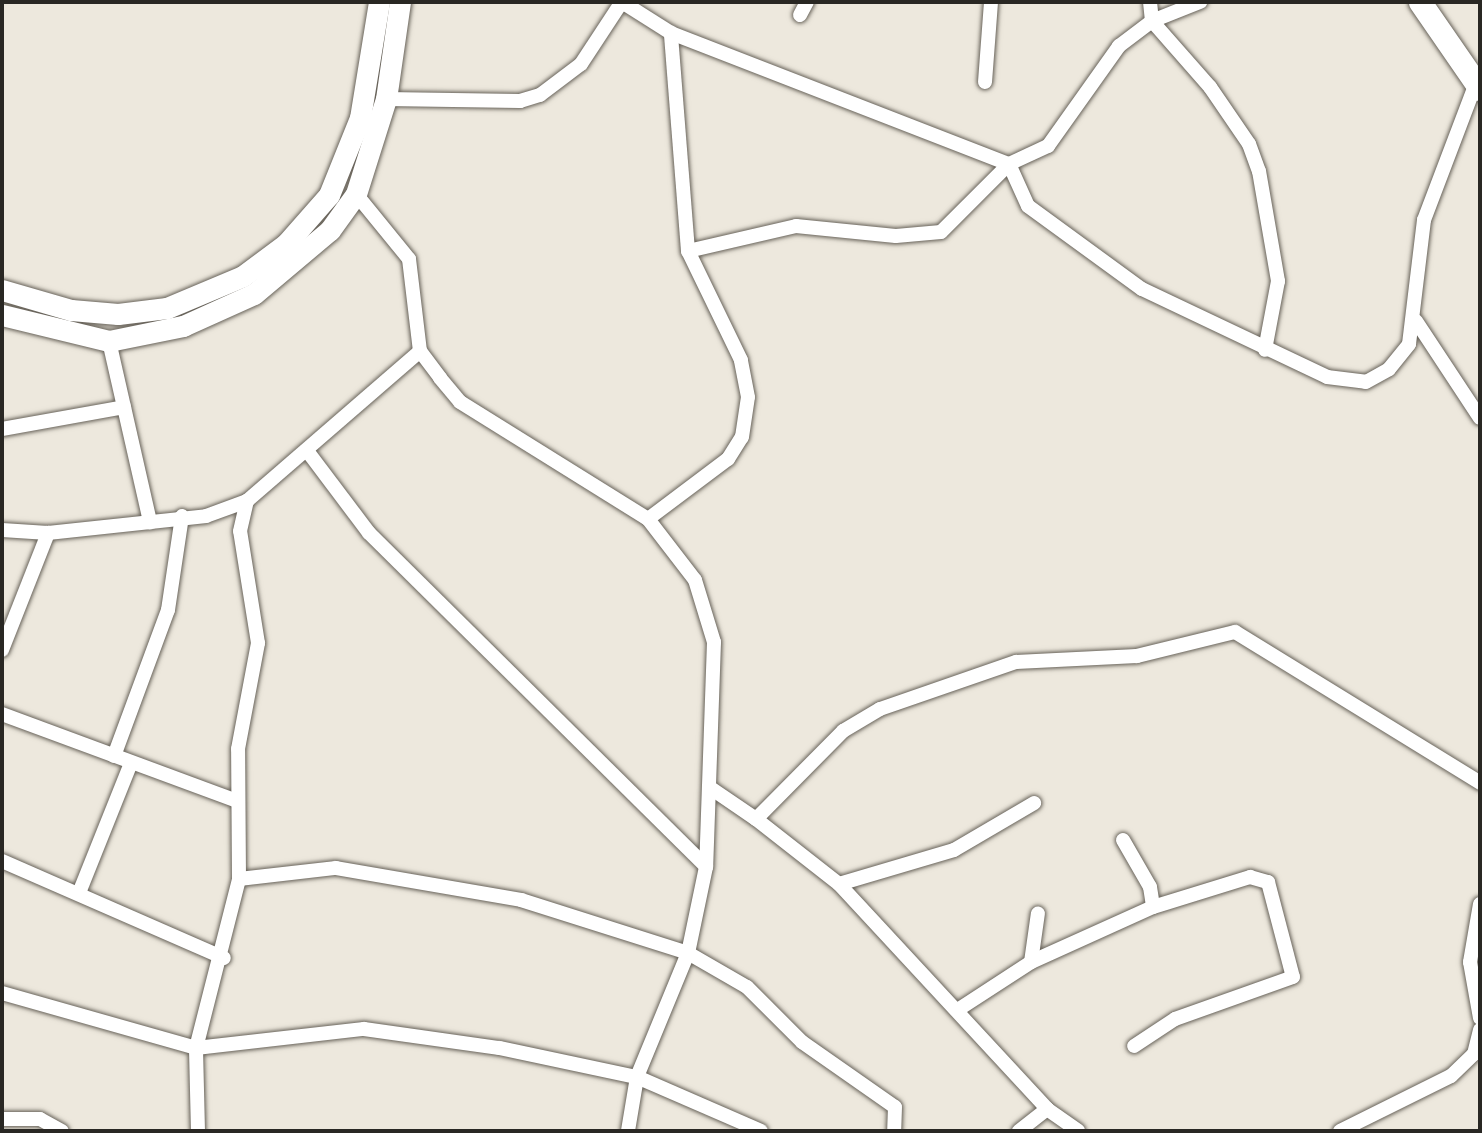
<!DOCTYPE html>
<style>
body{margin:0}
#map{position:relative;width:1482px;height:1133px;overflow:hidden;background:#ede8dd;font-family:Mulish,sans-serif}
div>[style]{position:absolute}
.roads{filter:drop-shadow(0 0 2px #676259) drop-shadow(0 0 2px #676259)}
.minor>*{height:14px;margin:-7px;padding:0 7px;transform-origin:7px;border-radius:7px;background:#fff}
.primary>*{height:21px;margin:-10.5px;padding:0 10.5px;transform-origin:10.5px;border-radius:10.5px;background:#fff}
.trunk>*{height:23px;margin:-11.5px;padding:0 11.5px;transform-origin:11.5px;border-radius:11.5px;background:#fff}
span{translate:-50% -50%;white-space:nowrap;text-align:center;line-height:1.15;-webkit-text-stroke:7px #ede8dd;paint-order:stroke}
.frame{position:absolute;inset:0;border:4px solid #292723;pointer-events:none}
</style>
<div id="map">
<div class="roads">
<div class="minor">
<div style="left:622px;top:2px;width:58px;rotate:32.3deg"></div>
<div style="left:671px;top:33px;width:362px;rotate:21.2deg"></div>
<div style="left:1009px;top:164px;width:43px;rotate:-24.8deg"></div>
<div style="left:1048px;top:146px;width:123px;rotate:-54.6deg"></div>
<div style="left:1119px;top:46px;width:41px;rotate:-37.1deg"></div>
<div style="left:1152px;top:21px;width:52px;rotate:-21.6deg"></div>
<div style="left:1150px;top:2px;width:19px;rotate:84deg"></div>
<div style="left:1152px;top:21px;width:88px;rotate:48.7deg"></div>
<div style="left:1210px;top:87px;width:69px;rotate:55.6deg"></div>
<div style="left:1249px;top:144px;width:29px;rotate:70deg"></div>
<div style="left:1259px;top:171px;width:112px;rotate:80.2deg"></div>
<div style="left:1278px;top:281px;width:70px;rotate:100.7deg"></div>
<div style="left:800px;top:15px;width:15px;rotate:-62deg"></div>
<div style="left:985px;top:82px;width:80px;rotate:-85.7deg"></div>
<div style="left:386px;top:99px;width:134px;rotate:0.9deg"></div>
<div style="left:520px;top:101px;width:21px;rotate:-17deg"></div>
<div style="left:540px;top:95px;width:51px;rotate:-37.1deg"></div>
<div style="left:581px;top:64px;width:73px;rotate:-56.7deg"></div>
<div style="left:356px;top:194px;width:84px;rotate:50.8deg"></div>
<div style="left:409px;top:259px;width:93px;rotate:83.2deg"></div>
<div style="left:420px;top:351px;width:34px;rotate:53deg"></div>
<div style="left:440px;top:378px;width:31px;rotate:50deg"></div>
<div style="left:460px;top:402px;width:221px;rotate:31.9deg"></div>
<div style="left:648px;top:519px;width:77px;rotate:52.4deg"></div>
<div style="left:695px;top:580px;width:65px;rotate:73deg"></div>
<div style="left:714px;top:642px;width:225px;rotate:92deg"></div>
<div style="left:706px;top:867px;width:88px;rotate:101.8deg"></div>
<div style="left:688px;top:953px;width:134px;rotate:112.4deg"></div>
<div style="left:637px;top:1077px;width:55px;rotate:99.5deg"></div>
<div style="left:688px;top:251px;width:111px;rotate:-13deg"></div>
<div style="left:796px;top:226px;width:100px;rotate:5.7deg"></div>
<div style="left:896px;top:236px;width:45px;rotate:-5.1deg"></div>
<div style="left:941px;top:232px;width:96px;rotate:-45deg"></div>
<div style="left:1009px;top:164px;width:46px;rotate:65.7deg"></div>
<div style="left:1028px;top:206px;width:141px;rotate:36.1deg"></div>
<div style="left:1142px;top:289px;width:205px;rotate:25.4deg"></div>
<div style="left:1327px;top:377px;width:39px;rotate:7deg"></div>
<div style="left:1366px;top:382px;width:26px;rotate:-29deg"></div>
<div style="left:1389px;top:369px;width:32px;rotate:-51deg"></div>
<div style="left:1409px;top:344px;width:125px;rotate:-83.1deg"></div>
<div style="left:1424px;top:220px;width:147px;rotate:-69.2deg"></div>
<div style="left:1416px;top:321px;width:116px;rotate:56.6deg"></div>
<div style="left:109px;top:341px;width:186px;rotate:77.2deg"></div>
<div style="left:2px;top:429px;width:124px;rotate:-10.2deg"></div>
<div style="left:308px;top:452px;width:101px;rotate:53deg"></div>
<div style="left:369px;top:533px;width:474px;rotate:44.7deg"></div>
<div style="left:648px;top:519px;width:100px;rotate:-36.9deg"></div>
<div style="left:728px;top:459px;width:26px;rotate:-58deg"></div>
<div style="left:742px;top:437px;width:40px;rotate:-81.5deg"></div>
<div style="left:748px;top:397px;width:38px;rotate:-101deg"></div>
<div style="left:741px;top:360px;width:121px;rotate:-115.9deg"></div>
<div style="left:688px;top:251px;width:219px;rotate:-94.5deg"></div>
<div style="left:2px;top:530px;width:46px;rotate:3.7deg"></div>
<div style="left:48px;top:533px;width:159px;rotate:-6.1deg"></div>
<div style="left:206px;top:516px;width:44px;rotate:-20.1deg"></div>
<div style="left:247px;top:501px;width:229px;rotate:-40.9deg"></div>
<div style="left:2px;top:650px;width:126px;rotate:-68.5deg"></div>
<div style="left:2px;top:714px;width:248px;rotate:20.3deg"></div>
<div style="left:114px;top:756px;width:156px;rotate:-69.7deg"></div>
<div style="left:168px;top:610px;width:95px;rotate:-81.5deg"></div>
<div style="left:712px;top:789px;width:53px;rotate:34.3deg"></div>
<div style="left:756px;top:819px;width:124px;rotate:-45.3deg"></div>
<div style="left:843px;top:731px;width:43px;rotate:-30.7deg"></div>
<div style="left:880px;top:709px;width:144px;rotate:-19.1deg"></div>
<div style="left:1016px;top:662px;width:121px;rotate:-2.8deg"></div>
<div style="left:1137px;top:656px;width:101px;rotate:-13.8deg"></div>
<div style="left:1235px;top:632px;width:288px;rotate:31.6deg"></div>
<div style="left:756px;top:819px;width:105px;rotate:38.1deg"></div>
<div style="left:839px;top:884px;width:306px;rotate:47.2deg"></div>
<div style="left:1047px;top:1109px;width:38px;rotate:35deg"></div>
<div style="left:1123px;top:840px;width:54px;rotate:60.1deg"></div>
<div style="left:1150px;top:887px;width:20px;rotate:81deg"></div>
<div style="left:2px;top:861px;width:242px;rotate:23.6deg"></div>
<div style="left:239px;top:879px;width:98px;rotate:-6.5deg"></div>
<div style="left:336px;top:868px;width:188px;rotate:9.8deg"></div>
<div style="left:521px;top:900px;width:175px;rotate:17.6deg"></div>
<div style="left:688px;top:953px;width:68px;rotate:30deg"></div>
<div style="left:747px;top:987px;width:78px;rotate:45deg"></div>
<div style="left:802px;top:1042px;width:113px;rotate:35deg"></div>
<div style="left:895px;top:1107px;width:24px;rotate:92deg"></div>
<div style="left:839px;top:884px;width:120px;rotate:-16.5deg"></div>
<div style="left:954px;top:850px;width:93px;rotate:-30.4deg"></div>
<div style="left:79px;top:893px;width:140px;rotate:-68.2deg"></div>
<div style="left:1480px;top:904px;width:59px;rotate:99.8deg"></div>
<div style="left:1470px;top:962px;width:57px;rotate:79.9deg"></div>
<div style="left:1031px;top:962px;width:49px;rotate:-81.9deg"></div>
<div style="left:2px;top:993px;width:202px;rotate:15.8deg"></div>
<div style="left:196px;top:1048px;width:169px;rotate:-6.5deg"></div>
<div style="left:364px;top:1029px;width:137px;rotate:8deg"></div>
<div style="left:500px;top:1048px;width:140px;rotate:12deg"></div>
<div style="left:637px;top:1077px;width:135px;rotate:23.5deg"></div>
<div style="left:959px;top:1009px;width:86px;rotate:-33.1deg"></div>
<div style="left:1031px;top:962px;width:134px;rotate:-24.3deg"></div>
<div style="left:1153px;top:907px;width:102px;rotate:-17.2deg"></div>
<div style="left:1250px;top:877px;width:19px;rotate:16deg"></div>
<div style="left:1268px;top:882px;width:98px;rotate:75.3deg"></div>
<div style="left:1293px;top:977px;width:125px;rotate:160.4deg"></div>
<div style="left:1175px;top:1019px;width:49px;rotate:146.6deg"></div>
<div style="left:2px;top:1119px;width:38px"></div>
<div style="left:40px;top:1119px;width:25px;rotate:29deg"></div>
<div style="left:198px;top:1131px;width:83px;rotate:-91.4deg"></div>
<div style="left:196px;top:1048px;width:174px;rotate:-75.7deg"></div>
<div style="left:239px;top:879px;width:130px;rotate:-90.4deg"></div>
<div style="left:238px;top:749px;width:108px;rotate:-79.3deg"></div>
<div style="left:258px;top:643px;width:113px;rotate:-99.1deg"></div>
<div style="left:240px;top:531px;width:31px;rotate:-77deg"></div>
<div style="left:1019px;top:1131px;width:36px;rotate:-38deg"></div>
<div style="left:1340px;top:1131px;width:124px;rotate:-26.4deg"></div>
<div style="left:1451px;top:1076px;width:32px;rotate:-44deg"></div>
<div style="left:1474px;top:1054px;width:25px;rotate:-76deg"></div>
</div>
<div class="primary">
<div style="left:2px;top:290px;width:72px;rotate:16.2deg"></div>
<div style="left:71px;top:310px;width:47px;rotate:4.9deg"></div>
<div style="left:118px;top:314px;width:49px;rotate:-7deg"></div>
<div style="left:167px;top:308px;width:82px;rotate:-22.8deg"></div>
<div style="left:243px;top:276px;width:54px;rotate:-36.7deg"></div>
<div style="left:286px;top:244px;width:65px;rotate:-48.7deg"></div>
<div style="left:329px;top:195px;width:83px;rotate:-68.1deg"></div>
<div style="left:360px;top:118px;width:118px;rotate:-80.7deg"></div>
<div style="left:2px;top:315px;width:110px;rotate:13.7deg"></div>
<div style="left:109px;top:341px;width:76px;rotate:-11.5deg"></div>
<div style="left:183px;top:326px;width:78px;rotate:-24.3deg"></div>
<div style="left:254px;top:294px;width:99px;rotate:-40.1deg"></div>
<div style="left:330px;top:230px;width:44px;rotate:-54.2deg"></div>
<div style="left:356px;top:194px;width:100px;rotate:-72.5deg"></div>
<div style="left:386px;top:99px;width:98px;rotate:-81.8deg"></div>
</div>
<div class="trunk">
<div style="left:1420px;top:2px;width:106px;rotate:55.4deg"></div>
</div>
</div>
<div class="frame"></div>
</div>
